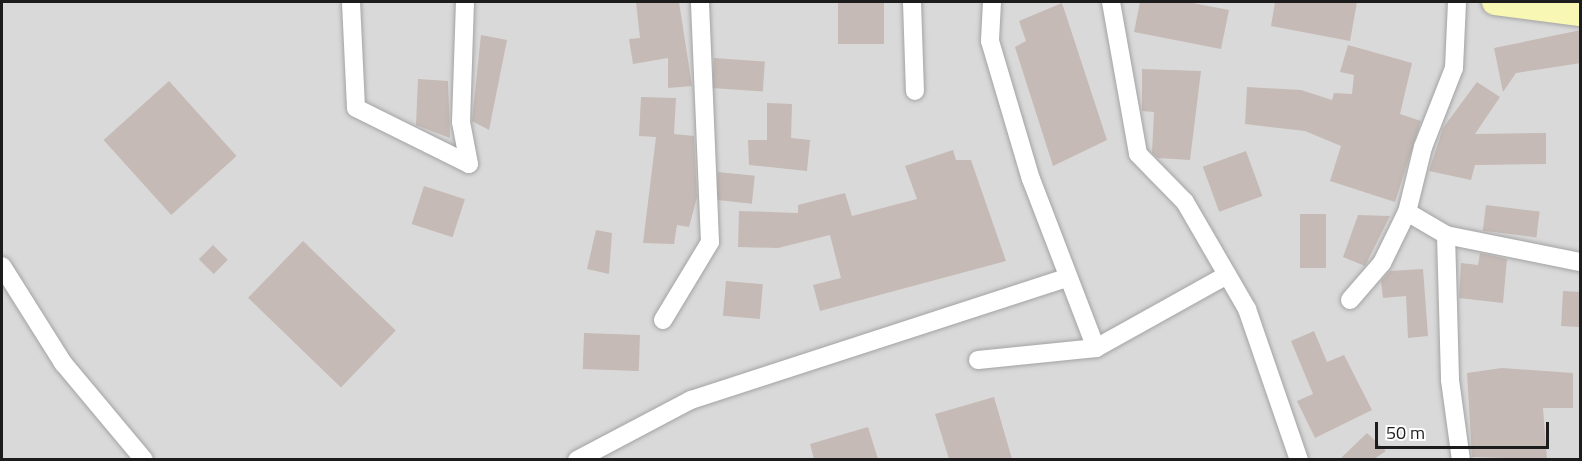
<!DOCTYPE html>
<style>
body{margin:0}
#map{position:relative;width:1582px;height:461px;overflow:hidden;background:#ede8e1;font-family:"Titillium Web",sans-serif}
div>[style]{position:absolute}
.residential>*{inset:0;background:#dad9d9;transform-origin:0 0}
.building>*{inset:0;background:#c5bab5;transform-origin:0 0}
.roads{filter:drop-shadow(0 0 2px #a3a3a3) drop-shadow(0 0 2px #a3a3a3)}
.street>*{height:18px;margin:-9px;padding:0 9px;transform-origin:9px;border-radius:9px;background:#fff}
.secondary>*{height:26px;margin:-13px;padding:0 13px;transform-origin:13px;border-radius:13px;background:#f9f7b4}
span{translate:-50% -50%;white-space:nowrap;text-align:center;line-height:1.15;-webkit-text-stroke:4.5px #fff;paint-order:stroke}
.frame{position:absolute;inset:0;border:3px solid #1c1c1c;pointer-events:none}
.scale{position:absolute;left:1375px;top:422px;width:174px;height:27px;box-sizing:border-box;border:3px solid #1c1c1c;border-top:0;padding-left:8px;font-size:18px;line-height:21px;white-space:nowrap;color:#1c1c1c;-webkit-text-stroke:4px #fff;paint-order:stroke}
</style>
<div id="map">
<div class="residential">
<div style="left:2px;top:2px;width:1578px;height:457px"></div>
</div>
<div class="building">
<div style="clip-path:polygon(636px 2px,679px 2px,692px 86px,668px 88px,668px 58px,633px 64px,629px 39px,640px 38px)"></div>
<div style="left:838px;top:2px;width:46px;height:42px"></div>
<div style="clip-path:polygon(1140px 2px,1187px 2px,1229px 10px,1221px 49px,1134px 32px)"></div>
<div style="clip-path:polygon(1275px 2px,1357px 2px,1350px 41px,1271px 26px)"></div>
<div style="clip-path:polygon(1062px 3px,1107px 140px,1053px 166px,1015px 47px,1026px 41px,1019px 21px)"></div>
<div style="clip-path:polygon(1581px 30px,1581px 63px,1516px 73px,1503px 92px,1494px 48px)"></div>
<div style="clip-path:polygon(481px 35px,507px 40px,489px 130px,472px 121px)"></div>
<div style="clip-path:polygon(1348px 45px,1412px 63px,1400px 114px,1421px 121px,1395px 202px,1330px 181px,1341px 146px,1305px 131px,1245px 124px,1247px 87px,1301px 90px,1332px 100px,1334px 93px,1352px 94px,1354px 75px,1340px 72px)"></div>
<div style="left:714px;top:58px;width:51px;height:30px;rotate:4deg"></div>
<div style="clip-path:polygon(1142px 69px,1201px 71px,1190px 160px,1158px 158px,1152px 153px,1154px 112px,1142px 111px)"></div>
<div style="clip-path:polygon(418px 79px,448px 81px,450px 138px,416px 125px)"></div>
<div style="left:169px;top:81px;width:101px;height:88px;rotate:48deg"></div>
<div style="clip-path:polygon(1477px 82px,1500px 97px,1475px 134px,1546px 133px,1546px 164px,1475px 165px,1471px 180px,1429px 171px,1443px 128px)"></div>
<div style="clip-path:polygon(641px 97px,676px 98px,674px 134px,694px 136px,697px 197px,689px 227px,677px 225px,674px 244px,643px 243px,656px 137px,639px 136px)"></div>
<div style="clip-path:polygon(767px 103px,792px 104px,791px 138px,810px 140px,807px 171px,749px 165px,748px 140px,767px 140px)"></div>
<div style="clip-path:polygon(953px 150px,956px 160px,971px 160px,1006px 261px,820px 311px,813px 285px,841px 278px,830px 235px,778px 248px,738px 247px,739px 211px,798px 213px,798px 205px,845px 193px,852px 216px,917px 199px,905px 166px)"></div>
<div style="left:1246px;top:151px;width:48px;height:46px;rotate:70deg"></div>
<div style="left:718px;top:172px;width:37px;height:28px;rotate:6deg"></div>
<div style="left:424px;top:186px;width:43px;height:40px;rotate:18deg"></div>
<div style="left:1486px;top:205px;width:54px;height:26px;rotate:7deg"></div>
<div style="left:1300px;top:214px;width:26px;height:54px"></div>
<div style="clip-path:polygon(1358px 215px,1390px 216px,1365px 266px,1343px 257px)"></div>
<div style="clip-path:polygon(596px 230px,612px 233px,609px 274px,587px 269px)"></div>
<div style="left:303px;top:241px;width:129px;height:79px;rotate:44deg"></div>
<div style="left:213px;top:245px;width:21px;height:20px;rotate:45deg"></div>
<div style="clip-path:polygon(1480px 253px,1507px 259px,1503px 303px,1459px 298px,1461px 263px,1478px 265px)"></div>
<div style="clip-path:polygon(1423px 269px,1428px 336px,1408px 338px,1406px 296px,1383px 298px,1381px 281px,1390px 271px)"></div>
<div style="left:726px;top:281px;width:37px;height:35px;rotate:5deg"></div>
<div style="left:1563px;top:291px;width:18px;height:35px;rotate:3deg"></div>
<div style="clip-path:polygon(1314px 331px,1327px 362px,1344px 355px,1372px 410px,1315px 438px,1297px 401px,1313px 394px,1291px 341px)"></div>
<div style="left:584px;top:333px;width:56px;height:36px;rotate:2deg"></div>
<div style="clip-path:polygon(1502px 368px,1573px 373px,1573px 408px,1543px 408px,1547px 459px,1472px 457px,1467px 373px)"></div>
<div style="clip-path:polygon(994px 397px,1012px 459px,949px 459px,935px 414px)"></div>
<div style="clip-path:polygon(868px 427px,878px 459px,814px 459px,810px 444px)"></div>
<div style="clip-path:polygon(1367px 433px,1386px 451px,1374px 459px,1340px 459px)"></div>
</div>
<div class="roads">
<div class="street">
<div style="left:351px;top:2px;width:106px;rotate:87.3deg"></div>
<div style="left:356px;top:108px;width:126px;rotate:26.4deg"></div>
<div style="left:469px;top:164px;width:43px;rotate:-100.8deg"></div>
<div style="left:461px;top:122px;width:120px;rotate:-88.1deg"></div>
<div style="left:912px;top:2px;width:89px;rotate:88.1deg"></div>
<div style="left:992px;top:2px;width:39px;rotate:93deg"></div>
<div style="left:990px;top:41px;width:144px;rotate:73.5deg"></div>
<div style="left:1031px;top:179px;width:181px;rotate:69deg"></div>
<div style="left:1111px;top:2px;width:154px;rotate:79.9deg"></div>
<div style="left:1138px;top:154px;width:67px;rotate:45.6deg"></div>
<div style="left:1185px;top:202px;width:124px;rotate:59.9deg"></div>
<div style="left:1247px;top:309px;width:160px;rotate:71deg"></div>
<div style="left:1457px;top:2px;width:66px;rotate:92.6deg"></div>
<div style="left:1454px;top:68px;width:85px;rotate:111.4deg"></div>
<div style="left:1423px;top:147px;width:67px;rotate:103.8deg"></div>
<div style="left:1407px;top:212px;width:45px;rotate:30.5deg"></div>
<div style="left:1446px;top:235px;width:145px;rotate:88.4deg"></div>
<div style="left:1450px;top:380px;width:81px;rotate:82.2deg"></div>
<div style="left:1446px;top:235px;width:137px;rotate:11.4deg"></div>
<div style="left:2px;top:266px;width:115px;rotate:57.8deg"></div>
<div style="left:63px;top:363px;width:126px;rotate:50.1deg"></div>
<div style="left:1350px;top:300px;width:49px;rotate:-49.1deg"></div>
<div style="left:1382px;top:263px;width:57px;rotate:-63.9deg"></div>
<div style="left:663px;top:320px;width:91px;rotate:-58.9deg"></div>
<div style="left:710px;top:242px;width:240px;rotate:-92.4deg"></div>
<div style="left:978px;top:360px;width:119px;rotate:-5.8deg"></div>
<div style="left:1096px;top:348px;width:150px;rotate:-29.1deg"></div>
<div style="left:577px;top:460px;width:129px;rotate:-27.8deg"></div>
<div style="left:691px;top:400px;width:395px;rotate:-18deg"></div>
</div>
<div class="secondary">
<div style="left:1495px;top:2px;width:86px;rotate:7.4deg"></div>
</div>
</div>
<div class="frame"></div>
<div class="scale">50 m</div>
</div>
